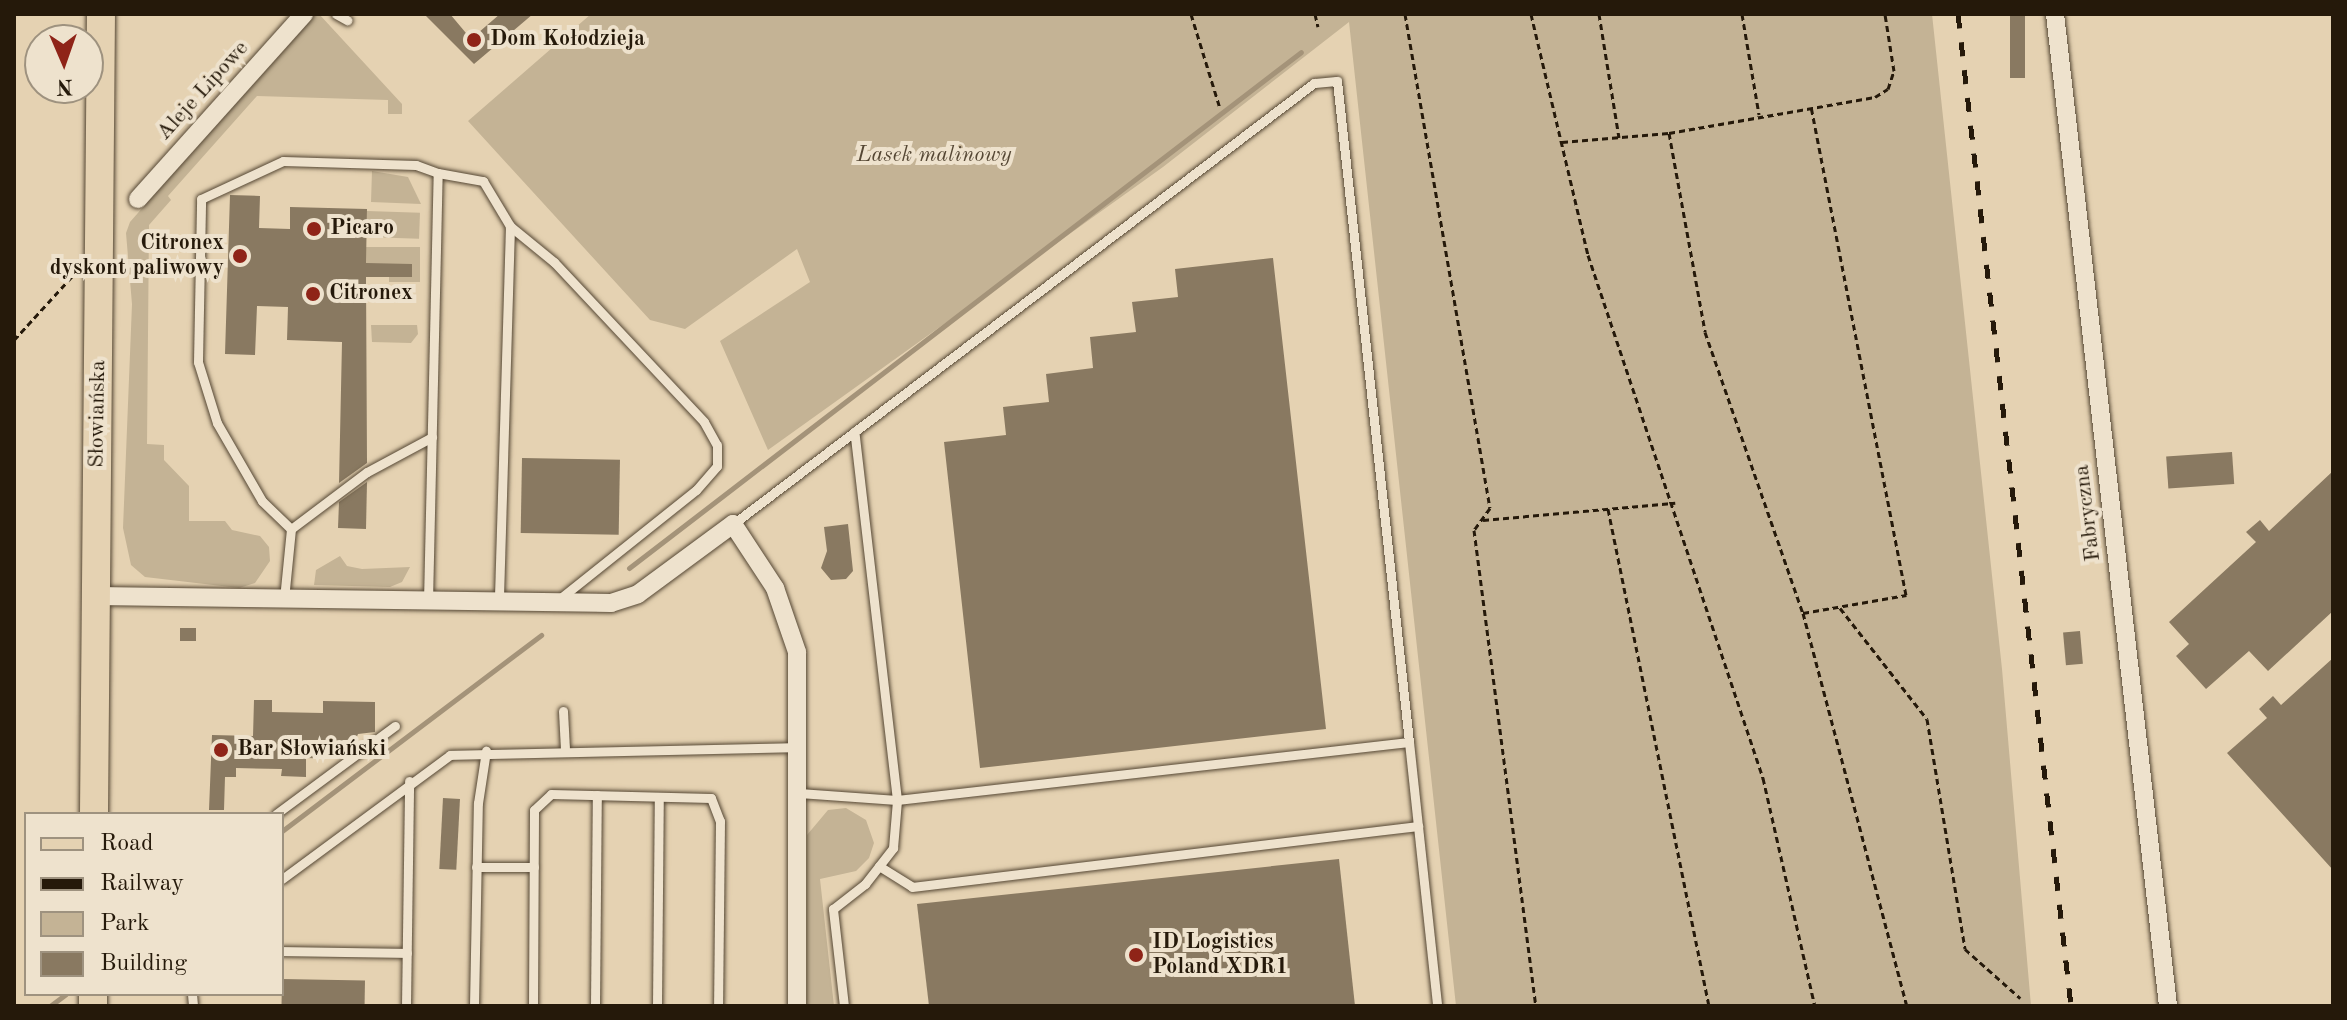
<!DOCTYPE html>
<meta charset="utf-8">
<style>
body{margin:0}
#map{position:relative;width:2347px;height:1020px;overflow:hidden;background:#e5d2b2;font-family:"Old Standard TT",serif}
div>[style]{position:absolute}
.green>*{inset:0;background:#c4b395;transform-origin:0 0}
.stream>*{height:5px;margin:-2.5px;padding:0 2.5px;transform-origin:2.5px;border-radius:2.5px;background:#a49379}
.building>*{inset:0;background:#897961;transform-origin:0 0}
.path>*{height:3px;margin-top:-1.5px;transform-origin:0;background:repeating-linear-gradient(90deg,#25190a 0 6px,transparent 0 10px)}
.roads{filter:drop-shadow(0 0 2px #554734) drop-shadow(0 0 2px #554734)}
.lane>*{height:9px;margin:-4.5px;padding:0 4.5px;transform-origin:4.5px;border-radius:4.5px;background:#eee2cd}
.street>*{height:18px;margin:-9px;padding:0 9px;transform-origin:9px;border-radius:9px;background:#eee2cd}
.primary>*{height:28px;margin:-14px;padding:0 14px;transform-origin:14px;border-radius:14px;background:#e5d2b2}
.rail>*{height:5px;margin-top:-2.5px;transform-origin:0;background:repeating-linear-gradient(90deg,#25190a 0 14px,transparent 0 28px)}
.dots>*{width:22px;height:22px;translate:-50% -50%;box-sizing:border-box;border:4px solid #eee2cd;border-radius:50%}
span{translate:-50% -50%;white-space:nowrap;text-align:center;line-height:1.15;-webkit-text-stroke:8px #eee2cd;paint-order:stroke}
.poi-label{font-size:22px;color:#25190a;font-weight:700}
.left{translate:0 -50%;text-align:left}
.right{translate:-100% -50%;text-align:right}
.street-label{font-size:22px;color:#25190a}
.park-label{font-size:22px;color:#554734;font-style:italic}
.frame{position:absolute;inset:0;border:16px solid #25190a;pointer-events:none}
.legend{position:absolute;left:24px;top:812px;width:260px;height:184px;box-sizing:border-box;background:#eee2cd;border:2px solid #9e927f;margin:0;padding:10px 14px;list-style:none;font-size:24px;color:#25190a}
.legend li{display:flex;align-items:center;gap:16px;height:40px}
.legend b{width:40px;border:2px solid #9e927f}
.north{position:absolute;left:24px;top:24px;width:80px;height:80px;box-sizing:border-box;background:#eee2cd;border:2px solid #9e927f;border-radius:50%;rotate:178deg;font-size:22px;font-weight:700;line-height:32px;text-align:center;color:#25190a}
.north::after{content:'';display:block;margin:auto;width:28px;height:36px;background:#8f2418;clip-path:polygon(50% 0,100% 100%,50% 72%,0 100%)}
</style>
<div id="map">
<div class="green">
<div style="clip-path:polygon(313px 14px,319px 14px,402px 104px,402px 114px,388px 114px,388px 100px,257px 96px,168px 196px,171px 200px,149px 225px,147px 444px,164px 445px,164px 460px,189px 486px,189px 521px,225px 521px,232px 530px,260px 536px,269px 547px,270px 561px,255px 583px,239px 588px,145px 577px,131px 565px,123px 528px,132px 304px,126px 233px,130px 222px)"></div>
<div style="clip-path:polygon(591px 14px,1932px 14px,2002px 669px,2031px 1006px,1456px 1006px,1349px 22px,1163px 167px,768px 450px,720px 341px,810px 282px,797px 249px,685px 329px,650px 320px,468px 121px)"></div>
<div style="clip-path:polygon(372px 171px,408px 177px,421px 204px,371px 202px)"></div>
<div style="left:367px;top:211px;width:53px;height:26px;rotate:2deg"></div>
<div style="clip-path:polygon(366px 247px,420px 247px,420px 282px,389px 282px,389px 264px,366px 264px)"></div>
<div style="clip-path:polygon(371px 325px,417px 325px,418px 334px,411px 343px,372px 342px)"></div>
<div style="clip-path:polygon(340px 556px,347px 566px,362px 569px,410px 567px,402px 582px,390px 587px,314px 585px,316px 570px)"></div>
<div style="clip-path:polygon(846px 808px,866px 820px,874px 843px,869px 858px,856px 871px,820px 879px,834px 1006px,807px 1006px,807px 835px,828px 810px)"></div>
</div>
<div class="stream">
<div style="left:629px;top:568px;width:847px;rotate:-37.52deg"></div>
<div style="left:282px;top:831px;width:325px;rotate:-37.1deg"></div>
<div style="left:50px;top:1006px;width:20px;rotate:-37deg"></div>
</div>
<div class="building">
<div style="clip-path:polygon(424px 14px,450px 14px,471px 39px,500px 14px,533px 14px,474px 64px)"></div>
<div style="left:2010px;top:14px;width:15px;height:64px"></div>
<div style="clip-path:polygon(230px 195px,260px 196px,259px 228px,290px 229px,290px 207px,367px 209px,366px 263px,412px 264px,412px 277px,366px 277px,367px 463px,339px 483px,342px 342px,287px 340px,288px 307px,257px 306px,255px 355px,225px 354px)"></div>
<div style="clip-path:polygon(1273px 258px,1326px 729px,980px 768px,944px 442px,1006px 435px,1003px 407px,1049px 402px,1046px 374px,1093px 368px,1090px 337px,1136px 332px,1132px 302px,1178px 297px,1175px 269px)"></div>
<div style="left:2232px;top:452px;width:32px;height:66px;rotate:86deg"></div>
<div style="left:522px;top:458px;width:98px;height:75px;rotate:1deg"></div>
<div style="clip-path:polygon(2333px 471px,2333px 611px,2268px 671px,2249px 651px,2206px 689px,2176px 656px,2189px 644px,2169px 622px,2256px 542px,2246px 532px,2260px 520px,2269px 531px)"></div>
<div style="clip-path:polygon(367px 482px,366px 529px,338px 528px,339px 502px)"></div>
<div style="clip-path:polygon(848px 524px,853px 571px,846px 579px,831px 580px,821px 568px,827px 551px,824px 527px)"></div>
<div style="left:180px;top:628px;width:16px;height:13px"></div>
<div style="left:2080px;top:631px;width:33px;height:17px;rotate:85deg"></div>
<div style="clip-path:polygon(2333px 658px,2333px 870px,2227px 753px,2267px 718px,2259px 709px,2273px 696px,2281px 705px)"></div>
<div style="clip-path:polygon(254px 700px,272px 700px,272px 712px,323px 713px,323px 701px,375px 702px,375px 732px,358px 734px,353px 747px,340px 747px,338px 759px,306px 758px,306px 777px,281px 776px,282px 769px,236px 768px,236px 777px,225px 777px,224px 810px,209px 810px,212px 735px,253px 736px)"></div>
<div style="left:443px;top:798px;width:17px;height:71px;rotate:3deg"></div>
<div style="clip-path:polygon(1339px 859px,1355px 1006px,929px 1006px,917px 904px)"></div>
<div style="left:282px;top:979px;width:83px;height:27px;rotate:1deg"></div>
</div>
<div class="path">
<div style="left:1191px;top:14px;width:98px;rotate:72.9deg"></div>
<div style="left:1315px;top:14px;width:13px;rotate:77deg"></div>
<div style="left:1405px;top:14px;width:501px;rotate:80.24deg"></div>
<div style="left:1490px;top:508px;width:27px;rotate:126deg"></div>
<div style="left:1474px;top:530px;width:480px;rotate:82.6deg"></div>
<div style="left:1531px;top:14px;width:248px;rotate:76.7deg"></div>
<div style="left:1588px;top:255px;width:552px;rotate:71.5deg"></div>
<div style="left:1763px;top:778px;width:234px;rotate:77.2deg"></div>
<div style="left:1599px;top:14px;width:125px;rotate:80.8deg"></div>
<div style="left:1742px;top:14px;width:102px;rotate:80.4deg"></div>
<div style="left:1669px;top:133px;width:202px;rotate:79.7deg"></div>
<div style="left:1705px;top:332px;width:298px;rotate:70.8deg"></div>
<div style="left:1803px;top:613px;width:407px;rotate:75.2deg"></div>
<div style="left:1562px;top:142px;width:107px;rotate:-4.8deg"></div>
<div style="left:1669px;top:133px;width:209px;rotate:-9.9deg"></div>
<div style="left:1875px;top:97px;width:15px;rotate:-32deg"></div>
<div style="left:1888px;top:89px;width:19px;rotate:-72deg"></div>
<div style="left:1894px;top:71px;width:58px;rotate:-99deg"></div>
<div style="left:14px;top:340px;width:92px;rotate:-47.6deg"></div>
<div style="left:1608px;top:509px;width:507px;rotate:78.51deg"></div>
<div style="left:1483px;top:520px;width:193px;rotate:-5.1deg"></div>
<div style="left:1840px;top:608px;width:141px;rotate:51.9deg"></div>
<div style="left:1927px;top:719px;width:233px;rotate:80.6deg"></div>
<div style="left:1965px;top:949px;width:74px;rotate:41.7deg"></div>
<div style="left:1803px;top:613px;width:105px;rotate:-9.9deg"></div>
<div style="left:1906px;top:595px;width:497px;rotate:-101deg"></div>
</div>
<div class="roads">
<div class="lane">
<div style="left:336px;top:14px;width:13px;rotate:29deg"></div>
<div style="left:510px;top:226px;width:57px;rotate:39.3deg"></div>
<div style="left:554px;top:262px;width:219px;rotate:46.8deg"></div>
<div style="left:704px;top:422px;width:26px;rotate:61deg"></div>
<div style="left:717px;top:445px;width:21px;rotate:90deg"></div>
<div style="left:717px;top:466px;width:32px;rotate:131deg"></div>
<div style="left:696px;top:490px;width:176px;rotate:141.4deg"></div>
<div style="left:733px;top:524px;width:729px;rotate:-37.2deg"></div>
<div style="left:1314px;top:83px;width:23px;rotate:-5deg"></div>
<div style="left:1337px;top:81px;width:665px;rotate:83.78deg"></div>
<div style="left:291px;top:529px;width:40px;rotate:-136deg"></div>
<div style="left:262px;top:501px;width:90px;rotate:-120deg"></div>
<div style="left:217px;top:423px;width:64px;rotate:-107.3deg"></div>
<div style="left:198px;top:362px;width:163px;rotate:-88.9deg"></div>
<div style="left:201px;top:199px;width:90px;rotate:-24.9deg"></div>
<div style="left:283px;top:161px;width:133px;rotate:1.7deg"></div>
<div style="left:416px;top:165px;width:23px;rotate:20deg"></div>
<div style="left:284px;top:599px;width:70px;rotate:-84.3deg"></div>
<div style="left:291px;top:529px;width:95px;rotate:-36.9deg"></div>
<div style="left:367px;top:472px;width:74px;rotate:-28.3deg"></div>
<div style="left:428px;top:601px;width:428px;rotate:-88.7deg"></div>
<div style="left:438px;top:173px;width:46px;rotate:10.1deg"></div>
<div style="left:483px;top:181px;width:52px;rotate:59deg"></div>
<div style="left:510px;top:226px;width:376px;rotate:91.7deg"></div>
<div style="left:563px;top:711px;width:39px;rotate:87deg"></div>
<div style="left:799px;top:793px;width:98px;rotate:4.1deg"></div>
<div style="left:897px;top:800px;width:515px;rotate:-6.46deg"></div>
<div style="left:1409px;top:742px;width:265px;rotate:83.9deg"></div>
<div style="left:276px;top:814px;width:148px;rotate:-36.5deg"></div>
<div style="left:879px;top:866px;width:39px;rotate:32deg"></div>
<div style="left:912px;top:887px;width:510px;rotate:-6.87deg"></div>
<div style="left:476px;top:867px;width:58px"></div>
<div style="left:282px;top:879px;width:209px;rotate:-36.4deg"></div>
<div style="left:450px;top:755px;width:348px;rotate:-1.3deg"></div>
<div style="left:282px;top:951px;width:125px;rotate:0.9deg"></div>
<div style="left:192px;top:994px;width:12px;rotate:85deg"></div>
<div style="left:406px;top:1006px;width:225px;rotate:-89.2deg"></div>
<div style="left:474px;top:1006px;width:203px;rotate:-88.9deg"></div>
<div style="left:478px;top:803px;width:53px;rotate:-81.3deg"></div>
<div style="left:533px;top:1006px;width:196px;rotate:-89.7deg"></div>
<div style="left:534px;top:810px;width:23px;rotate:-43deg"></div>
<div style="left:551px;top:794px;width:160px;rotate:1.4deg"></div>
<div style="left:711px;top:798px;width:25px;rotate:69deg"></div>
<div style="left:720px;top:821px;width:185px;rotate:90.6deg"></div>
<div style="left:595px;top:1006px;width:211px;rotate:-89.5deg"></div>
<div style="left:657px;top:1006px;width:209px;rotate:-89.5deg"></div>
<div style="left:844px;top:1006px;width:98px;rotate:-96.5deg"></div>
<div style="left:833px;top:909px;width:41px;rotate:-38deg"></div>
<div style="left:865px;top:884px;width:46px;rotate:-52.1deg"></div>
<div style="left:893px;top:848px;width:48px;rotate:-85.2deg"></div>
<div style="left:897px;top:800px;width:371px;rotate:-96.6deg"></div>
</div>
<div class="street">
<div style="left:2055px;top:14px;width:998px;rotate:83.5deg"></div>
<div style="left:138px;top:199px;width:249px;rotate:-48.1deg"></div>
<div style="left:96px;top:596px;width:515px;rotate:0.78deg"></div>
<div style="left:611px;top:603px;width:28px;rotate:-18deg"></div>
<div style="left:638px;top:594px;width:118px;rotate:-36.4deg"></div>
<div style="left:733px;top:524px;width:77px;rotate:56.7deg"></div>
<div style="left:775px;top:588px;width:68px;rotate:71deg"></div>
<div style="left:797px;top:652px;width:354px;rotate:90deg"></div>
</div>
<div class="primary">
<div style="left:94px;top:814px;width:800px;rotate:-89.5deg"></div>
<div style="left:93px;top:1006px;width:12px;rotate:-90deg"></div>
</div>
</div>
<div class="rail">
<div style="left:1958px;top:14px;width:998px;rotate:83.5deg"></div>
</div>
<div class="dots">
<div style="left:474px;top:40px;background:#8f2418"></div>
<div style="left:314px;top:229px;background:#8f2418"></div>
<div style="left:240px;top:256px;background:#8f2418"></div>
<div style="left:313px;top:294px;background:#8f2418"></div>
<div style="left:221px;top:750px;background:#8f2418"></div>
<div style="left:1136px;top:955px;background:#8f2418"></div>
</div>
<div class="poi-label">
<span class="left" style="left:490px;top:40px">Dom Kołodzieja</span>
<span class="left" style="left:330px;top:229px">Picaro</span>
<span class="right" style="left:224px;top:256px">Citronex<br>dyskont paliwowy</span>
<span class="left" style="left:329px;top:294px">Citronex</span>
<span class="left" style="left:237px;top:750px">Bar Słowiański</span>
<span class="left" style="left:1152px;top:955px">ID Logistics<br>Poland XDR1</span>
</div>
<div class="street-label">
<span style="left:203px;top:91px;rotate:-48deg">Aleje Lipowe</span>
<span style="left:98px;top:414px;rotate:-89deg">Słowiańska</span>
<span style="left:2088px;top:513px;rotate:-97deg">Fabryczna</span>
</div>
<div class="park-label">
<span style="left:934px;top:156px">Lasek malinowy</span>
</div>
<div class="frame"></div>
<ul class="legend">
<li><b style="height:10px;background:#e5d2b2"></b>Road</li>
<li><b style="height:10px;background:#25190a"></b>Railway</li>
<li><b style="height:22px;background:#c4b395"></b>Park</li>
<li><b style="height:22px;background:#897961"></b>Building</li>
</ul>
<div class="north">N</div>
</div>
